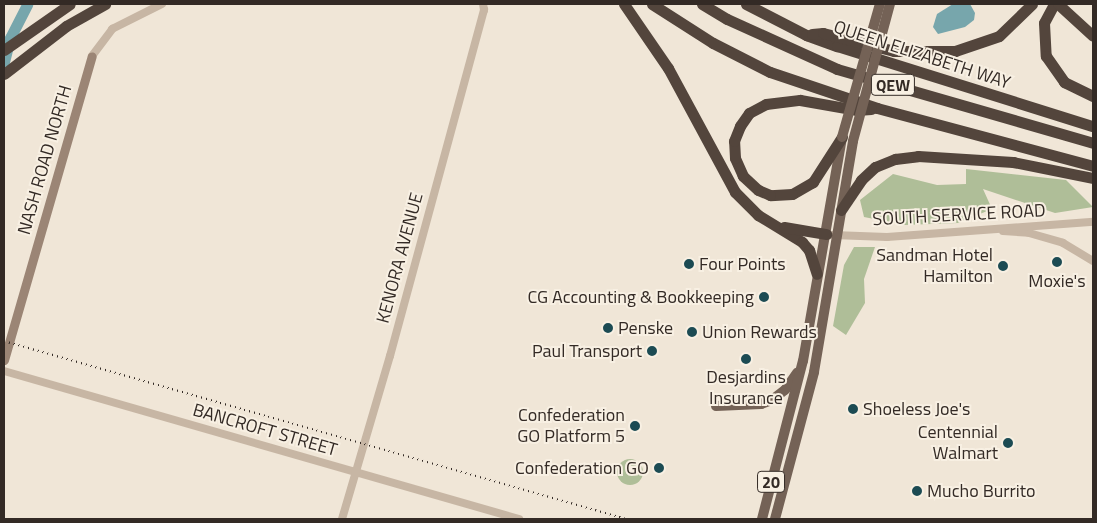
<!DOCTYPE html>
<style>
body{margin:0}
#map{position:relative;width:1097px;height:523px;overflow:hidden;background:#f0e6d7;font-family:"Titillium Web",sans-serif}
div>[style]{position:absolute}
.green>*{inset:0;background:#afbe98}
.round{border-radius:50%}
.water>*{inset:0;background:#77a6ac}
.river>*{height:11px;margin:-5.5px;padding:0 5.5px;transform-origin:5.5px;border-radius:5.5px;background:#77a6ac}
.tertiary>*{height:8px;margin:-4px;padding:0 4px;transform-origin:4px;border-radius:4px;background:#c7b6a4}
.secondary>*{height:9px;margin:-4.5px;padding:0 4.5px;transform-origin:4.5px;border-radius:4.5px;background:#9b8575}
.primary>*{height:10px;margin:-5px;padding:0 5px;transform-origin:5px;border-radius:5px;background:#746256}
.motorway>*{height:11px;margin:-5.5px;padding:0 5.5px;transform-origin:5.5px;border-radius:5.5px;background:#53453c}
.rail>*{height:2px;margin-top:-1px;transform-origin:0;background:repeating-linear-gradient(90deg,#332a25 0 1px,transparent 0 5px)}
.primary-bridge>*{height:10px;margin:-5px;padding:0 5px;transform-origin:5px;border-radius:5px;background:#746256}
.dots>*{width:14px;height:14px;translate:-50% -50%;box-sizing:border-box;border:2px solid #f8f0e3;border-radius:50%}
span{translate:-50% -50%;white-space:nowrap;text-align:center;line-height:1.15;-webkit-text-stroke:4px #f8f0e3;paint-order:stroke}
.shield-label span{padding:1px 4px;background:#f8f0e3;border:1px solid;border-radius:4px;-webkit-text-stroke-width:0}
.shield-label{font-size:16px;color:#332a25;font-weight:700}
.street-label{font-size:18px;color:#332a25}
.poi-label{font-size:18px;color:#332a25}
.right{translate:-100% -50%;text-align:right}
.left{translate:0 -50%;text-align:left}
.frame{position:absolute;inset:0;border:5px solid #332a25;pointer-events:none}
</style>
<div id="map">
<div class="green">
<div style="clip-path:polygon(966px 169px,1066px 180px,1093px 207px,1055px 213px,983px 189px,992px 209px,958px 223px,905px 225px,864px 217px,860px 200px,893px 174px,937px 185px,966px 184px)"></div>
<div style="clip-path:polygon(854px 247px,875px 247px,864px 279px,865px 303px,846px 335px,833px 326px,844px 265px)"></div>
<div class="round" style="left:617px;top:459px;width:26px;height:26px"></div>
</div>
<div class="water">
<div style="clip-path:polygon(953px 4px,970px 4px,975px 13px,974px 20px,965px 27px,938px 34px,933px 27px,937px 14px)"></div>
</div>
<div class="river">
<div style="left:4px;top:62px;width:25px;rotate:-76deg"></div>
<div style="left:10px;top:38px;width:38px;rotate:-63deg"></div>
</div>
<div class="tertiary">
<div style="left:92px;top:56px;width:34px;rotate:-53deg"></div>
<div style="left:112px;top:29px;width:56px;rotate:-26.6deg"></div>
<div style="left:1003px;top:231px;width:26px;rotate:4deg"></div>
<div style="left:1029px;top:233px;width:35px;rotate:16deg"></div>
<div style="left:1063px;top:243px;width:35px;rotate:31deg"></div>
<div style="left:833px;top:235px;width:54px;rotate:2.1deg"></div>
<div style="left:887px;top:237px;width:207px;rotate:-4.2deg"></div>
<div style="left:4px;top:371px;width:536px;rotate:16.03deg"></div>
<div style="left:342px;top:519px;width:170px;rotate:-73.6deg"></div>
<div style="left:390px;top:356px;width:359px;rotate:-74.8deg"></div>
<div style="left:484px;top:10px;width:6px;rotate:-99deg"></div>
</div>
<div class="secondary">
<div style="left:4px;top:360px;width:316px;rotate:-73.9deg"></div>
</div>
<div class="primary">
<div style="left:716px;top:406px;width:45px;rotate:-2.5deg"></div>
<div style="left:761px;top:404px;width:12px;rotate:-20deg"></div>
<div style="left:772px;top:400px;width:16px;rotate:-38deg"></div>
<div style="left:785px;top:390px;width:21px;rotate:-55deg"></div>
<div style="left:762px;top:519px;width:163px;rotate:-75.5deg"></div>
<div style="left:803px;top:361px;width:226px;rotate:-80.1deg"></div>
<div style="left:775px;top:519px;width:152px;rotate:-75.1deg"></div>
<div style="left:814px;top:372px;width:234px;rotate:-80.4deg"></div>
</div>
<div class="motorway">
<div style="left:624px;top:4px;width:78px;rotate:55.5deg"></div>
<div style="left:668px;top:68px;width:141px;rotate:61.6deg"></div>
<div style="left:735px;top:192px;width:33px;rotate:45deg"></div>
<div style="left:758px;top:215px;width:52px;rotate:31.5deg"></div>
<div style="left:802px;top:242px;width:11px;rotate:49deg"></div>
<div style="left:809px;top:250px;width:25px;rotate:72deg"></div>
<div style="left:652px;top:4px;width:72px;rotate:32.6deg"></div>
<div style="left:713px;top:43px;width:64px;rotate:27deg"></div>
<div style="left:770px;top:72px;width:113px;rotate:18.6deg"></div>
<div style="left:877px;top:108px;width:224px;rotate:15deg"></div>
<div style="left:702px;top:4px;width:29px;rotate:31deg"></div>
<div style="left:727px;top:19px;width:121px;rotate:24.4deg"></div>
<div style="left:837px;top:69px;width:266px;rotate:16.1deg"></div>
<div style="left:746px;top:4px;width:68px;rotate:27.3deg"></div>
<div style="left:806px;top:35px;width:33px;rotate:20deg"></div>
<div style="left:837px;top:46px;width:268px;rotate:17.4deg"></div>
<div style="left:1054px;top:4px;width:21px;rotate:118deg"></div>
<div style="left:1044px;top:23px;width:33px;rotate:87deg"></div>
<div style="left:1046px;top:56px;width:32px;rotate:55deg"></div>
<div style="left:1064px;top:82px;width:32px;rotate:26deg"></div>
<div style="left:1058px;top:4px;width:47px;rotate:42.4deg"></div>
<div style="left:812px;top:34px;width:11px;rotate:-5deg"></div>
<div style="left:823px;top:33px;width:73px;rotate:14.2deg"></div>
<div style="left:894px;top:51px;width:61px"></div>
<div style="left:955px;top:51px;width:46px;rotate:-18.8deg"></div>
<div style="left:999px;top:36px;width:46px;rotate:-44.1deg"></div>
<div style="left:4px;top:50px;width:80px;rotate:-34.9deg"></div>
<div style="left:4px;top:74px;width:78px;rotate:-37.7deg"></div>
<div style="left:66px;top:26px;width:45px;rotate:-29.4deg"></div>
<div style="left:842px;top:137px;width:54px;rotate:122.8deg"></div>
<div style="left:813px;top:182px;width:24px;rotate:150deg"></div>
<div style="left:792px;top:194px;width:22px;rotate:177deg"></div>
<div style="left:770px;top:195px;width:13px;rotate:-157deg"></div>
<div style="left:758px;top:190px;width:21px;rotate:-137deg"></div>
<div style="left:743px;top:176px;width:20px;rotate:-114deg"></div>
<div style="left:735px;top:158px;width:17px;rotate:-93deg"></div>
<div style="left:734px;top:141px;width:16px;rotate:-68deg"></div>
<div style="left:740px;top:126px;width:16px;rotate:-55deg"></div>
<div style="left:749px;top:113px;width:19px;rotate:-28deg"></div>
<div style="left:766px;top:104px;width:34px;rotate:-7deg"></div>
<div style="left:800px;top:100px;width:58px;rotate:10deg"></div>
<div style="left:857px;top:110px;width:14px;rotate:-4deg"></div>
<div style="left:841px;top:210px;width:36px;rotate:-56deg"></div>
<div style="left:861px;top:180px;width:19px;rotate:-43deg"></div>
<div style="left:875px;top:167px;width:22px;rotate:-22deg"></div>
<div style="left:895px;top:159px;width:23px;rotate:-7deg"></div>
<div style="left:918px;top:156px;width:95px;rotate:3.6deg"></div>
<div style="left:1013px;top:162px;width:82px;rotate:11.3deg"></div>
<div style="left:784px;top:227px;width:43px;rotate:9.5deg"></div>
</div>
<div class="rail">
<div style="left:4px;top:341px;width:647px;rotate:15.97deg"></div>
</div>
<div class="primary-bridge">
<div style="left:842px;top:137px;width:138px;rotate:-74.1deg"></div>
<div style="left:853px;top:141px;width:142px;rotate:-74.9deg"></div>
</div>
<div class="dots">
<div style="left:1057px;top:262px;background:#1c4b53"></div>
<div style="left:689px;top:264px;background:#1c4b53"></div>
<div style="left:1003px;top:266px;background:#1c4b53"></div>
<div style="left:764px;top:297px;background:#1c4b53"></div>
<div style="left:608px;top:328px;background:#1c4b53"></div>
<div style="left:692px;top:332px;background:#1c4b53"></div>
<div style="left:652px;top:351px;background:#1c4b53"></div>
<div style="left:746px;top:359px;background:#1c4b53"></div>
<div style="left:853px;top:409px;background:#1c4b53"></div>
<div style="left:635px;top:426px;background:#1c4b53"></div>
<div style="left:1008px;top:443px;background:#1c4b53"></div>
<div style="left:659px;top:468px;background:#1c4b53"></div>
<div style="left:917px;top:491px;background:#1c4b53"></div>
</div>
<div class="shield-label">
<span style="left:893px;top:85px">QEW</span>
<span style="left:771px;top:482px">20</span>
</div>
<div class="street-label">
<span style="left:922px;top:55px;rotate:18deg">QUEEN ELIZABETH WAY</span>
<span style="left:45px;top:160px;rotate:-74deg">NASH ROAD NORTH</span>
<span style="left:959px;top:215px;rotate:-3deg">SOUTH SERVICE ROAD</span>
<span style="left:400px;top:258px;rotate:-75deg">KENORA AVENUE</span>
<span style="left:265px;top:430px;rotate:16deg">BANCROFT STREET</span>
</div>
<div class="poi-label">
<span class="right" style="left:993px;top:266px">Sandman Hotel<br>Hamilton</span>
<span class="left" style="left:699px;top:264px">Four Points</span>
<span style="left:1057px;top:281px">Moxie's</span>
<span class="right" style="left:754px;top:297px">CG Accounting &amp; Bookkeeping</span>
<span class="left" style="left:618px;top:328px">Penske</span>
<span class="left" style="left:702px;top:332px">Union Rewards</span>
<span class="right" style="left:642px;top:351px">Paul Transport</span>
<span style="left:746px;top:388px">Desjardins<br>Insurance</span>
<span class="left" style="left:863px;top:409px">Shoeless Joe's</span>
<span class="right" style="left:625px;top:426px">Confederation<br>GO Platform 5</span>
<span class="right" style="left:998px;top:443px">Centennial<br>Walmart</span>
<span class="right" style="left:649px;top:468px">Confederation GO</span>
<span class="left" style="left:927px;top:491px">Mucho Burrito</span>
</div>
<div class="frame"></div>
</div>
